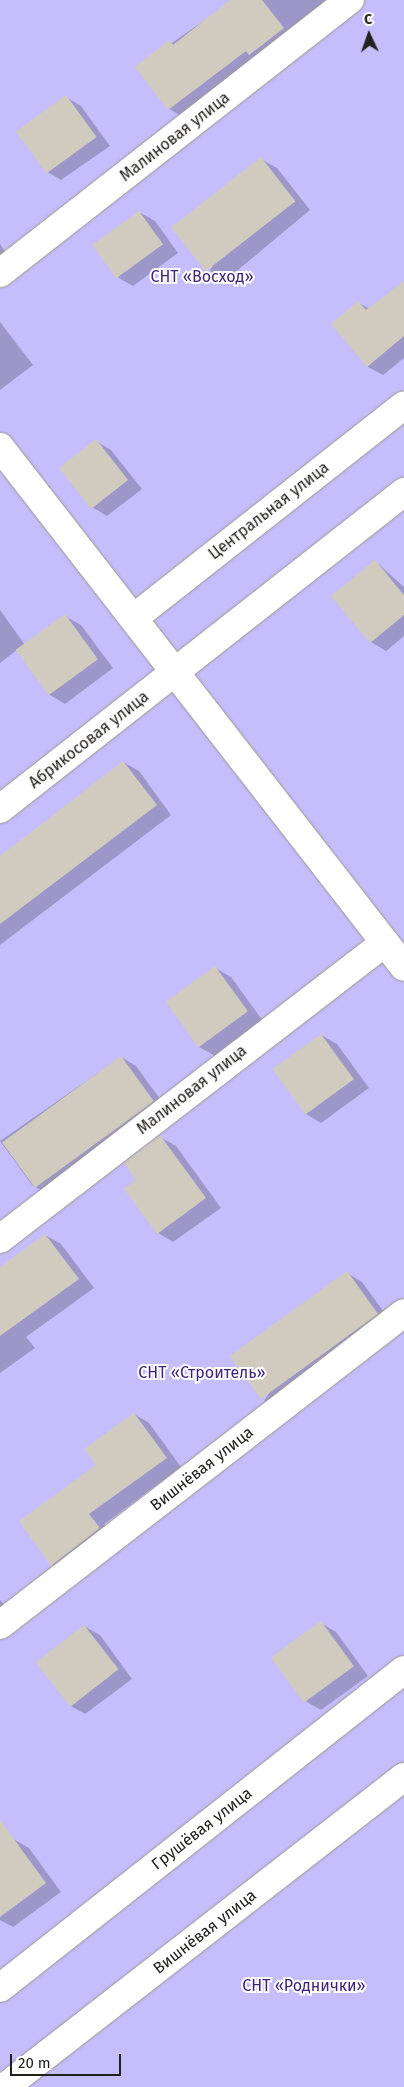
<!DOCTYPE html>
<meta charset="utf-8">
<style>
body{margin:0}
#map{position:relative;width:404px;height:2087px;overflow:hidden;background:#fef7eb;font-family:"Fira Sans",sans-serif}
div>[style]{position:absolute}
.green>*{inset:0;background:#c5bdfc;transform-origin:0 0}
.shadow>*{inset:0;background:#0003}
.building>*{inset:0;background:#d1cbbf;transform-origin:0 0}
.roads{filter:drop-shadow(0 0 1px #a09a8e) drop-shadow(0 0 1px #a09a8e)}
.minor>*{height:28px;margin:-14px;padding:0 14px;transform-origin:14px;border-radius:14px;background:#fff}
.tertiary>*{height:28px;margin:-14px;padding:0 14px;transform-origin:14px;border-radius:14px;background:#fff}
span{translate:-50% -50%;white-space:nowrap;text-align:center;line-height:1.15;-webkit-text-stroke:4px #fff;paint-order:stroke}
.street-label{font-size:16px;color:#23211d}
.park-label{font-size:16px;color:#3d237c}
.north{position:absolute;left:344px;top:10px;width:50px;height:50px;-webkit-text-stroke:4px #fff;paint-order:stroke;rotate:357deg;font-size:14px;font-weight:700;line-height:20px;text-align:center;color:#23211d}
.north::after{content:'';display:block;margin:auto;width:18px;height:22px;background:#23211d;clip-path:polygon(50% 0,100% 100%,50% 72%,0 100%)}
.scale{position:absolute;left:10px;top:2054px;width:111px;height:22px;box-sizing:border-box;border:2px solid #23211d;border-top:0;padding-left:6px;font-size:15px;line-height:18px;white-space:nowrap;color:#23211d;-webkit-text-stroke:4px #fff;paint-order:stroke}
</style>
<div id="map">
<div class="green">
<div style="left:0;top:0;width:404px;height:2087px"></div>
</div>
<div class="shadow">
<div style="clip-path:polygon(234px 0,348px 0,185px 118px,169px 109px,137px 67px)"></div>
<div style="clip-path:polygon(66px 97px,81px 106px,110px 146px,61px 180px,46px 171px,17px 131px)"></div>
<div style="clip-path:polygon(261px 159px,277px 168px,310px 210px,226px 280px,210px 271px)"></div>
<div style="clip-path:polygon(139px 212px,155px 221px,178px 253px,133px 286px,117px 277px)"></div>
<div style="clip-path:polygon(0 244px,12px 262px,0 270px)"></div>
<div style="clip-path:polygon(404px 282px,404px 358px,383px 375px,368px 367px,333px 324px,359px 303px,370px 309px)"></div>
<div style="clip-path:polygon(0 322px,33px 365px,0 390px)"></div>
<div style="clip-path:polygon(96px 441px,111px 450px,142px 489px,107px 516px,92px 507px)"></div>
<div style="clip-path:polygon(375px 561px,404px 587px,404px 636px,386px 651px,371px 642px)"></div>
<div style="clip-path:polygon(0 610px,25px 645px,65px 616px,81px 625px,113px 668px,65px 704px,50px 695px,17px 650px,0 663px)"></div>
<div style="clip-path:polygon(123px 762px,139px 771px,171px 815px,0 945px,0 858px)"></div>
<div style="clip-path:polygon(215px 968px,231px 977px,263px 1021px,215px 1056px,199px 1047px)"></div>
<div style="clip-path:polygon(321px 1035px,337px 1044px,369px 1088px,321px 1123px,306px 1114px)"></div>
<div style="clip-path:polygon(121px 1057px,136px 1066px,168px 1110px,48px 1194px,32px 1185px,0 1141px)"></div>
<div style="clip-path:polygon(160px 1137px,176px 1146px,221px 1208px,173px 1242px,158px 1233px,138px 1180px)"></div>
<div style="clip-path:polygon(45px 1235px,61px 1244px,94px 1288px,26px 1337px,35px 1348px,0 1373px,0 1268px)"></div>
<div style="clip-path:polygon(347px 1273px,362px 1282px,392px 1323px,280px 1410px,264px 1401px)"></div>
<div style="clip-path:polygon(134px 1414px,149px 1423px,181px 1467px,104px 1524px,114px 1538px,68px 1574px,52px 1565px,98px 1465px)"></div>
<div style="clip-path:polygon(0 1600px,11px 1614px,0 1622px)"></div>
<div style="clip-path:polygon(321px 1623px,336px 1632px,368px 1676px,321px 1710px,305px 1701px,273px 1657px)"></div>
<div style="clip-path:polygon(84px 1626px,100px 1635px,132px 1679px,85px 1714px,69px 1705px)"></div>
<div style="clip-path:polygon(13px 1839px,29px 1848px,61px 1892px,13px 1927px,0 1920px,0 1849px)"></div>
</div>
<div class="building">
<div style="clip-path:polygon(230px 0,262px 0,284px 28px,249px 55px,246px 51px,168px 110px,135px 67px,169px 40px,173px 45px)"></div>
<div style="left:66px;top:95px;width:52px;height:62px;rotate:54deg"></div>
<div style="left:261px;top:157px;width:56px;height:114px;rotate:52deg"></div>
<div style="left:139px;top:211px;width:41px;height:58px;rotate:54deg"></div>
<div style="clip-path:polygon(404px 281px,404px 336px,367px 367px,331px 324px,358px 301px,366px 310px)"></div>
<div style="left:96px;top:439px;width:52px;height:47px;rotate:52deg"></div>
<div style="clip-path:polygon(375px 560px,404px 595px,404px 615px,370px 643px,331px 596px)"></div>
<div style="left:65px;top:614px;width:56px;height:61px;rotate:54deg"></div>
<div style="clip-path:polygon(123px 761px,157px 805px,0 924px,0 856px)"></div>
<div style="left:215px;top:966px;width:56px;height:61px;rotate:54deg"></div>
<div style="left:321px;top:1034px;width:56px;height:60px;rotate:54deg"></div>
<div style="left:121px;top:1056px;width:56px;height:147px;rotate:54deg"></div>
<div style="clip-path:polygon(160px 1135px,206px 1198px,157px 1234px,124px 1189px,136px 1180px,124px 1163px)"></div>
<div style="clip-path:polygon(45px 1234px,79px 1279px,0 1336px,0 1267px)"></div>
<div style="left:347px;top:1271px;width:53px;height:145px;rotate:54deg"></div>
<div style="clip-path:polygon(134px 1413px,167px 1458px,89px 1514px,100px 1528px,51px 1566px,19px 1521px,96px 1465px,84px 1449px)"></div>
<div style="left:321px;top:1621px;width:56px;height:62px;rotate:54deg"></div>
<div style="left:84px;top:1625px;width:56px;height:61px;rotate:52deg"></div>
<div style="clip-path:polygon(0 1820px,46px 1883px,0 1917px)"></div>
</div>
<div class="roads">
<div class="minor">
<div style="left:0;top:273px;width:444px;rotate:-38deg"></div>
<div style="left:135px;top:617px;width:342px;rotate:-38.2deg"></div>
<div style="left:0;top:809px;width:514px;rotate:-38.12deg"></div>
<div style="left:0;top:1239px;width:486px;rotate:-37.6deg"></div>
<div style="left:0;top:1625px;width:510px;rotate:-37.68deg"></div>
<div style="left:0;top:1988px;width:514px;rotate:-38.21deg"></div>
</div>
<div class="tertiary">
<div style="left:0;top:447px;width:658px;rotate:52.16deg"></div>
<div style="left:5px;top:2087px;width:505px;rotate:-37.85deg"></div>
</div>
</div>
<div class="street-label">
<span style="left:175px;top:137px;rotate:-38deg">Малиновая улица</span>
<span style="left:269px;top:511px;rotate:-38deg">Центральная улица</span>
<span style="left:89px;top:740px;rotate:-38deg">Абрикосовая улица</span>
<span style="left:192px;top:1090px;rotate:-38deg">Малиновая улица</span>
<span style="left:202px;top:1469px;rotate:-38deg">Вишнёвая улица</span>
<span style="left:202px;top:1829px;rotate:-38deg">Грушёвая улица</span>
<span style="left:205px;top:1932px;rotate:-38deg">Вишнёвая улица</span>
</div>
<div class="park-label">
<span style="left:202px;top:277px">СНТ «Восход»</span>
<span style="left:202px;top:1373px">СНТ «Строитель»</span>
<span style="left:304px;top:1986px">СНТ «Роднички»</span>
</div>
<div class="north">С</div>
<div class="scale">20 m</div>
</div>
